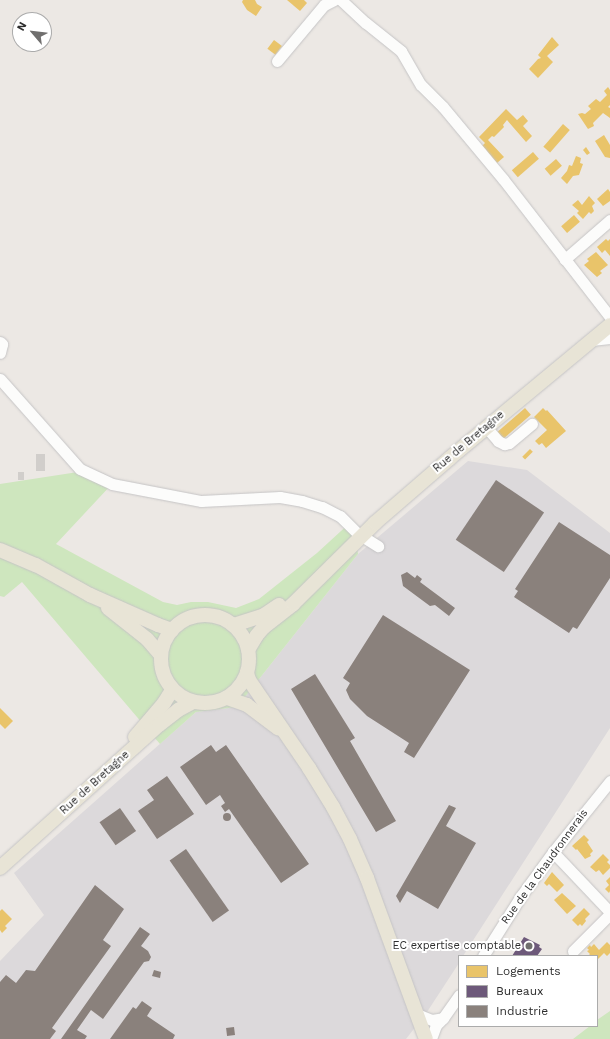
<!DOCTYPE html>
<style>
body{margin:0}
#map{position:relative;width:610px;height:1039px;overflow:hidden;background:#ece8e4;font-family:"Work Sans",sans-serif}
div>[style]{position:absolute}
.industrial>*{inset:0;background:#dcd9db}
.green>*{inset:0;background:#cee6be}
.homes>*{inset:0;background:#e9c46a;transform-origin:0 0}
.offices>*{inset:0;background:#6d597a}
.industry>*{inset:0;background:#8a817c;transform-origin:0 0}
.round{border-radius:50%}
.building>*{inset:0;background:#d1cecb;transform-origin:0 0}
.roads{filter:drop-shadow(0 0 1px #c5c4c5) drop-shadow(0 0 1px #c5c4c5)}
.minor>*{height:11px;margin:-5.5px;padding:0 5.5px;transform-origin:5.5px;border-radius:5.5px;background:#fcfcfb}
.major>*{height:14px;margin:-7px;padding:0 7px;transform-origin:7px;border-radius:7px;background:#e8e4d6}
.major>.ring{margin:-7px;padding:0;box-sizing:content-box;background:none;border:14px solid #e8e4d6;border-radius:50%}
.dots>*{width:11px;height:11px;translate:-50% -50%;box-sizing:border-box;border:2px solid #fff;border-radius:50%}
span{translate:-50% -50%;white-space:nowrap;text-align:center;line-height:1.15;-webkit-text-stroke:4px #fff;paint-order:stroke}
.street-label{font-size:11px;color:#2e2e2e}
.poi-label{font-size:11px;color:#2e2e2e}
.right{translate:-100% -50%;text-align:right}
.legend{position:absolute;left:458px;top:955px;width:140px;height:72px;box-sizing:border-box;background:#fff;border:1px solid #ababab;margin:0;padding:5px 7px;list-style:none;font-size:12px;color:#2e2e2e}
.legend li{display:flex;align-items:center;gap:8px;height:20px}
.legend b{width:20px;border:1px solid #ababab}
.north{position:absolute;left:12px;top:12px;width:40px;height:40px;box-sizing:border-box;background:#fff;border:1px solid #ababab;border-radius:50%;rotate:298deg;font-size:11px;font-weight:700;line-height:16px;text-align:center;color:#2e2e2e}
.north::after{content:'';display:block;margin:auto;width:14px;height:18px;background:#706f6e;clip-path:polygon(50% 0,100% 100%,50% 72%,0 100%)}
</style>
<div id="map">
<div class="industrial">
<div style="clip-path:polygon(468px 461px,527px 470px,610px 533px,610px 728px,463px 956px,459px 956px,459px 963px,427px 1012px,406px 1039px,0 1039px,0 961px,44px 915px,14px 873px,196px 712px,237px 707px,358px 554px)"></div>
</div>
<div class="green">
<div style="clip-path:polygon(78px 472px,88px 479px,112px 484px,56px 544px,163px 602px,177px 605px,191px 602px,208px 602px,236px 608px,259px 599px,317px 553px,353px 520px,358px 554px,237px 707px,196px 712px,160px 744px,22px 582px,4px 597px,0 596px,0 484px)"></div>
<div style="clip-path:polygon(610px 1011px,610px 1039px,573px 1039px,590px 1026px,597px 1026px,597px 1020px)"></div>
</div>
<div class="homes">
<div style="clip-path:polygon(243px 0,255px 0,257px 4px,262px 7px,256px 16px,247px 10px,242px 2px)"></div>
<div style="clip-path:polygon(287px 0,304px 0,307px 3px,300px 11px)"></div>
<div style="clip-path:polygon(552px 37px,559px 45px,547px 56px,553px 62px,538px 78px,529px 69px,538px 59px,541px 58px,538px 55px)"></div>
<div style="left:274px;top:40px;width:10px;height:11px;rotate:37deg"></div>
<div style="clip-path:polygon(608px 87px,610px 90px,610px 105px,608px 107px,610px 108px,610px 118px,603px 113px,593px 123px,594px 126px,588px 129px,578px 114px,582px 113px,585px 114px,591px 109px,588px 106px,596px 99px,600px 102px,607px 95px,604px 91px)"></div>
<div style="clip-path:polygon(506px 109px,517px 120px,523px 115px,528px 121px,523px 126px,532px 136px,526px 142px,507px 120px,503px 125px,504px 127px,494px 137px,492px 136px,488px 140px,504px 157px,497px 163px,482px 146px,485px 143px,479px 137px)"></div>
<div style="left:563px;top:124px;width:9px;height:30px;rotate:41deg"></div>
<div style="clip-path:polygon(604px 135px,610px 145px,610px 158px,605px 157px,595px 141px)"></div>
<div style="clip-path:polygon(586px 147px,590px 153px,587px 155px,583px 150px)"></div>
<div style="left:533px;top:152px;width:9px;height:28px;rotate:49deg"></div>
<div style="clip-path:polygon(576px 156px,581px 158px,580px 163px,583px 164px,579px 175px,573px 176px,567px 184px,561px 178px,567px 171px,569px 165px,572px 166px)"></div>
<div style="left:556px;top:159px;width:9px;height:15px;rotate:49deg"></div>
<div style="clip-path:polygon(608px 189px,610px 192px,610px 201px,603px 206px,597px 199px)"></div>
<div style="clip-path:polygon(589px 196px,595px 203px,592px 206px,594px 211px,591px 214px,589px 212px,583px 219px,577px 213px,579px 211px,572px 205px,578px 200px,582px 205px)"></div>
<div style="left:574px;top:215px;width:9px;height:17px;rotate:49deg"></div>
<div style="clip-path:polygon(606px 239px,608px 241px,610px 239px,610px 256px,605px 250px,602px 253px,597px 247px)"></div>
<div style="clip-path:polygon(596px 252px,608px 265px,600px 271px,602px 273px,597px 277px,584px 265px,589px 261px,587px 259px)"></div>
<div style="left:525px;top:408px;width:9px;height:39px;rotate:49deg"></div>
<div style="clip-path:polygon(543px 408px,546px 411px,547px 410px,566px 431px,546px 448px,542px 443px,539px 445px,535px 441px,547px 430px,534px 417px)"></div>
<div style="left:530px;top:449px;width:4px;height:11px;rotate:45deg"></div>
<div style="clip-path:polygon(0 708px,13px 721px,5px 729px,0 724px)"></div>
<div style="clip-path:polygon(584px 835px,589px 840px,587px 842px,593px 851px,590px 854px,591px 856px,585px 859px,577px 849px,576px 850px,572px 846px)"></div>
<div style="clip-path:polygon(603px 854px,609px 860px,607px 862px,610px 865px,610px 868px,603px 875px,599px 870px,596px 872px,590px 867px)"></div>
<div style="clip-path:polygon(552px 872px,564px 885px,557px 892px,549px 884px,547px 886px,544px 883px)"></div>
<div style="clip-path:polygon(610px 877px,610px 891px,609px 893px,605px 889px,609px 885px,606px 881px)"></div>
<div style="clip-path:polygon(562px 893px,576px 906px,567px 914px,554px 900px)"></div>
<div style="clip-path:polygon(584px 908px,590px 914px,585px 919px,586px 921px,582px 926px,580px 924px,578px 926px,572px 920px)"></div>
<div style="clip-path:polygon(2px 909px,12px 919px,5px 926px,7px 928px,2px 933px,0 930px,0 911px)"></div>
<div style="clip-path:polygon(607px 942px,610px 945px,610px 953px,607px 956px,604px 953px,597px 960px,597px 956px,588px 956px,590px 954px,587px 951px,589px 950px,587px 948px,590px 945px,591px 947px,594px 944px,599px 950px)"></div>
</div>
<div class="offices">
<div style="clip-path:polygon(524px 937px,540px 945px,539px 947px,542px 949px,537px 956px,512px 956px)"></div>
</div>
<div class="industry">
<div style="left:496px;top:480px;width:58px;height:72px;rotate:34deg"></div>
<div style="clip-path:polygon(559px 522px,610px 555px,610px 578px,577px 629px,573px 627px,569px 633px,514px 597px,518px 591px,515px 589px)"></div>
<div style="clip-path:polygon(407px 572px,415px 578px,417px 575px,422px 579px,420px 582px,455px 608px,449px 616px,435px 605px,430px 606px,403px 586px,401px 575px)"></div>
<div style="clip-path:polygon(383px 615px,470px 670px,414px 758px,404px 752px,409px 743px,367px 716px,350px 699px,346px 690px,350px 683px,343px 678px)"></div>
<div style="clip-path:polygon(315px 674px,355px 738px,350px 741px,396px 821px,376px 832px,291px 689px)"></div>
<div style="clip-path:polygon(211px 745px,216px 752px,226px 745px,309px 864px,281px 883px,229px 809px,225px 812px,221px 806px,225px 803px,220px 795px,206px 805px,180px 767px)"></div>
<div style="clip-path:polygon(167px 776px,194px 814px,157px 839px,138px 811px,154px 800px,147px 790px)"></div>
<div style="clip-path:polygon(449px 805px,456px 808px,446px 826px,476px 843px,438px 909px,407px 891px,400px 903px,396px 896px)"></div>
<div style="left:120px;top:808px;width:28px;height:25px;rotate:55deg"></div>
<div class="round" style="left:223px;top:813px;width:8px;height:8px"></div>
<div style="left:186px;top:849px;width:75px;height:20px;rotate:55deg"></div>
<div style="clip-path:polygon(95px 885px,124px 909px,103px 940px,111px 946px,52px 1028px,56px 1031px,50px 1039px,0 1039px,0 982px,6px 975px,16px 983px,26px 970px,35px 971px)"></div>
<div style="clip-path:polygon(140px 927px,150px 934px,141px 946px,148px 951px,151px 957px,149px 961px,144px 962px,103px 1019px,91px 1010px,77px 1030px,87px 1036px,85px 1039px,61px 1039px)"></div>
<div style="clip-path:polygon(154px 970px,161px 972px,160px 978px,152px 976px)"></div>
<div style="clip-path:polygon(142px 1001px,152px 1008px,147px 1016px,175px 1035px,173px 1039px,110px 1039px,133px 1007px,136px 1009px)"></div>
<div style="left:234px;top:1027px;width:8px;height:8px;rotate:83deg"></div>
</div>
<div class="building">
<div style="left:36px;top:454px;width:9px;height:17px"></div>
<div style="left:18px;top:472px;width:6px;height:8px"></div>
</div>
<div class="roads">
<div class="minor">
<div style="left:341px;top:0;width:34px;rotate:43deg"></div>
<div style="left:366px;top:23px;width:45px;rotate:38.7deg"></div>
<div style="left:401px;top:51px;width:39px;rotate:60deg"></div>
<div style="left:421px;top:85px;width:31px;rotate:45deg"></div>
<div style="left:443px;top:107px;width:94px;rotate:50.2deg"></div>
<div style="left:503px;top:179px;width:101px;rotate:52.2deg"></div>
<div style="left:277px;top:61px;width:73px;rotate:-50deg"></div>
<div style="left:324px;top:5px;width:11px;rotate:-27deg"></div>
<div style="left:610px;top:220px;width:60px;rotate:139.1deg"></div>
<div style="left:565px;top:259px;width:73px;rotate:52.2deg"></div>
<div style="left:591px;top:340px;width:19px;rotate:-6deg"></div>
<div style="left:0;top:342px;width:3px;rotate:45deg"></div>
<div style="left:2px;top:344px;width:9px;rotate:103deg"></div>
<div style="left:0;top:379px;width:120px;rotate:48.4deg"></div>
<div style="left:80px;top:469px;width:35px;rotate:25deg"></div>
<div style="left:112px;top:484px;width:91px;rotate:10.8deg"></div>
<div style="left:201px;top:501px;width:79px;rotate:-2.9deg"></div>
<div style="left:280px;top:497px;width:22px;rotate:10deg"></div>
<div style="left:302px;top:501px;width:21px;rotate:17deg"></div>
<div style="left:322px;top:507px;width:20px;rotate:27deg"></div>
<div style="left:340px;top:516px;width:24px;rotate:45deg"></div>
<div style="left:357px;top:533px;width:25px;rotate:32deg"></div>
<div style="left:486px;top:427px;width:18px;rotate:49deg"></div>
<div style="left:498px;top:441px;width:7px;rotate:27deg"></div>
<div style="left:504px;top:444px;width:5px;rotate:-11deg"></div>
<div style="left:509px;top:443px;width:30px;rotate:-40deg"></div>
<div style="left:553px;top:852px;width:83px;rotate:46.5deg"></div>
<div style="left:573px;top:951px;width:52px;rotate:-45deg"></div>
<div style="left:483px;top:956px;width:71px;rotate:-57.7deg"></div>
<div style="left:521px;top:896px;width:54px;rotate:-54deg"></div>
<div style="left:553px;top:852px;width:91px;rotate:-51.2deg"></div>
<div style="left:417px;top:1014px;width:16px;rotate:22deg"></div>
<div style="left:432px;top:1020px;width:11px;rotate:-10deg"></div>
<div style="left:443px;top:1018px;width:10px;rotate:135deg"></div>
<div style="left:436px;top:1025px;width:15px;rotate:110deg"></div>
<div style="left:443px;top:1018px;width:28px;rotate:-55deg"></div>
</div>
<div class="major">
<div style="left:0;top:550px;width:39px;rotate:23deg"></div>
<div style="left:36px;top:565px;width:62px;rotate:29.1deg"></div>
<div style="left:90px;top:595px;width:74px;rotate:23.8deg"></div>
<div style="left:158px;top:625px;width:15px;rotate:20deg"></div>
<div style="left:108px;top:608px;width:50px;rotate:38.5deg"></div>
<div style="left:147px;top:639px;width:21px;rotate:49deg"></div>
<div class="ring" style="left:161px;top:615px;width:74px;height:74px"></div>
<div style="left:234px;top:625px;width:32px;rotate:-18deg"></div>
<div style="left:264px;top:615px;width:18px;rotate:-34deg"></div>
<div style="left:248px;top:650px;width:17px;rotate:-59deg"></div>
<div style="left:257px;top:635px;width:11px;rotate:-49deg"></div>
<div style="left:264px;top:627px;width:37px;rotate:-38deg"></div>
<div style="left:293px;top:604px;width:115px;rotate:-44.6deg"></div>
<div style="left:375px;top:523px;width:99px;rotate:-40.9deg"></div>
<div style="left:450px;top:458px;width:208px;rotate:-39.7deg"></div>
<div style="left:247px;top:673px;width:7px;rotate:74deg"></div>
<div style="left:249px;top:680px;width:107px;rotate:55.7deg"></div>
<div style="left:309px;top:768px;width:46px;rotate:58.4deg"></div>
<div style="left:333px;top:807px;width:36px;rotate:62deg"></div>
<div style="left:350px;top:839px;width:43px;rotate:66.4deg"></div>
<div style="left:367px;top:878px;width:171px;rotate:69.9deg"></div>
<div style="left:227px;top:698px;width:21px;rotate:19deg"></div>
<div style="left:247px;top:705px;width:39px;rotate:37deg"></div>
<div style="left:135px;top:737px;width:45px;rotate:-49.5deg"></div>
<div style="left:164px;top:703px;width:15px;rotate:-58deg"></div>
<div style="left:0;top:868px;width:214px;rotate:-42deg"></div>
<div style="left:159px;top:725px;width:24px;rotate:-38deg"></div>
<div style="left:178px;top:710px;width:17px;rotate:-28deg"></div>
</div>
</div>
<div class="dots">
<div style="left:529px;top:946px;background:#706f6e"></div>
</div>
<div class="street-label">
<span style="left:469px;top:442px;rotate:-40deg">Rue de Bretagne</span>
<span style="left:95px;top:783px;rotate:-42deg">Rue de Bretagne</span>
<span style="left:545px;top:867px;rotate:-54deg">Rue de la Chaudronnerais</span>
</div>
<div class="poi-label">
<span class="right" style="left:521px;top:946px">EC expertise comptable</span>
</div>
<ul class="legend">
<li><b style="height:11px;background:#e9c46a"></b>Logements</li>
<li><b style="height:11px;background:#6d597a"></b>Bureaux</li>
<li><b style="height:11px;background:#8a817c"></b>Industrie</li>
</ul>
<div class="north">N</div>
</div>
